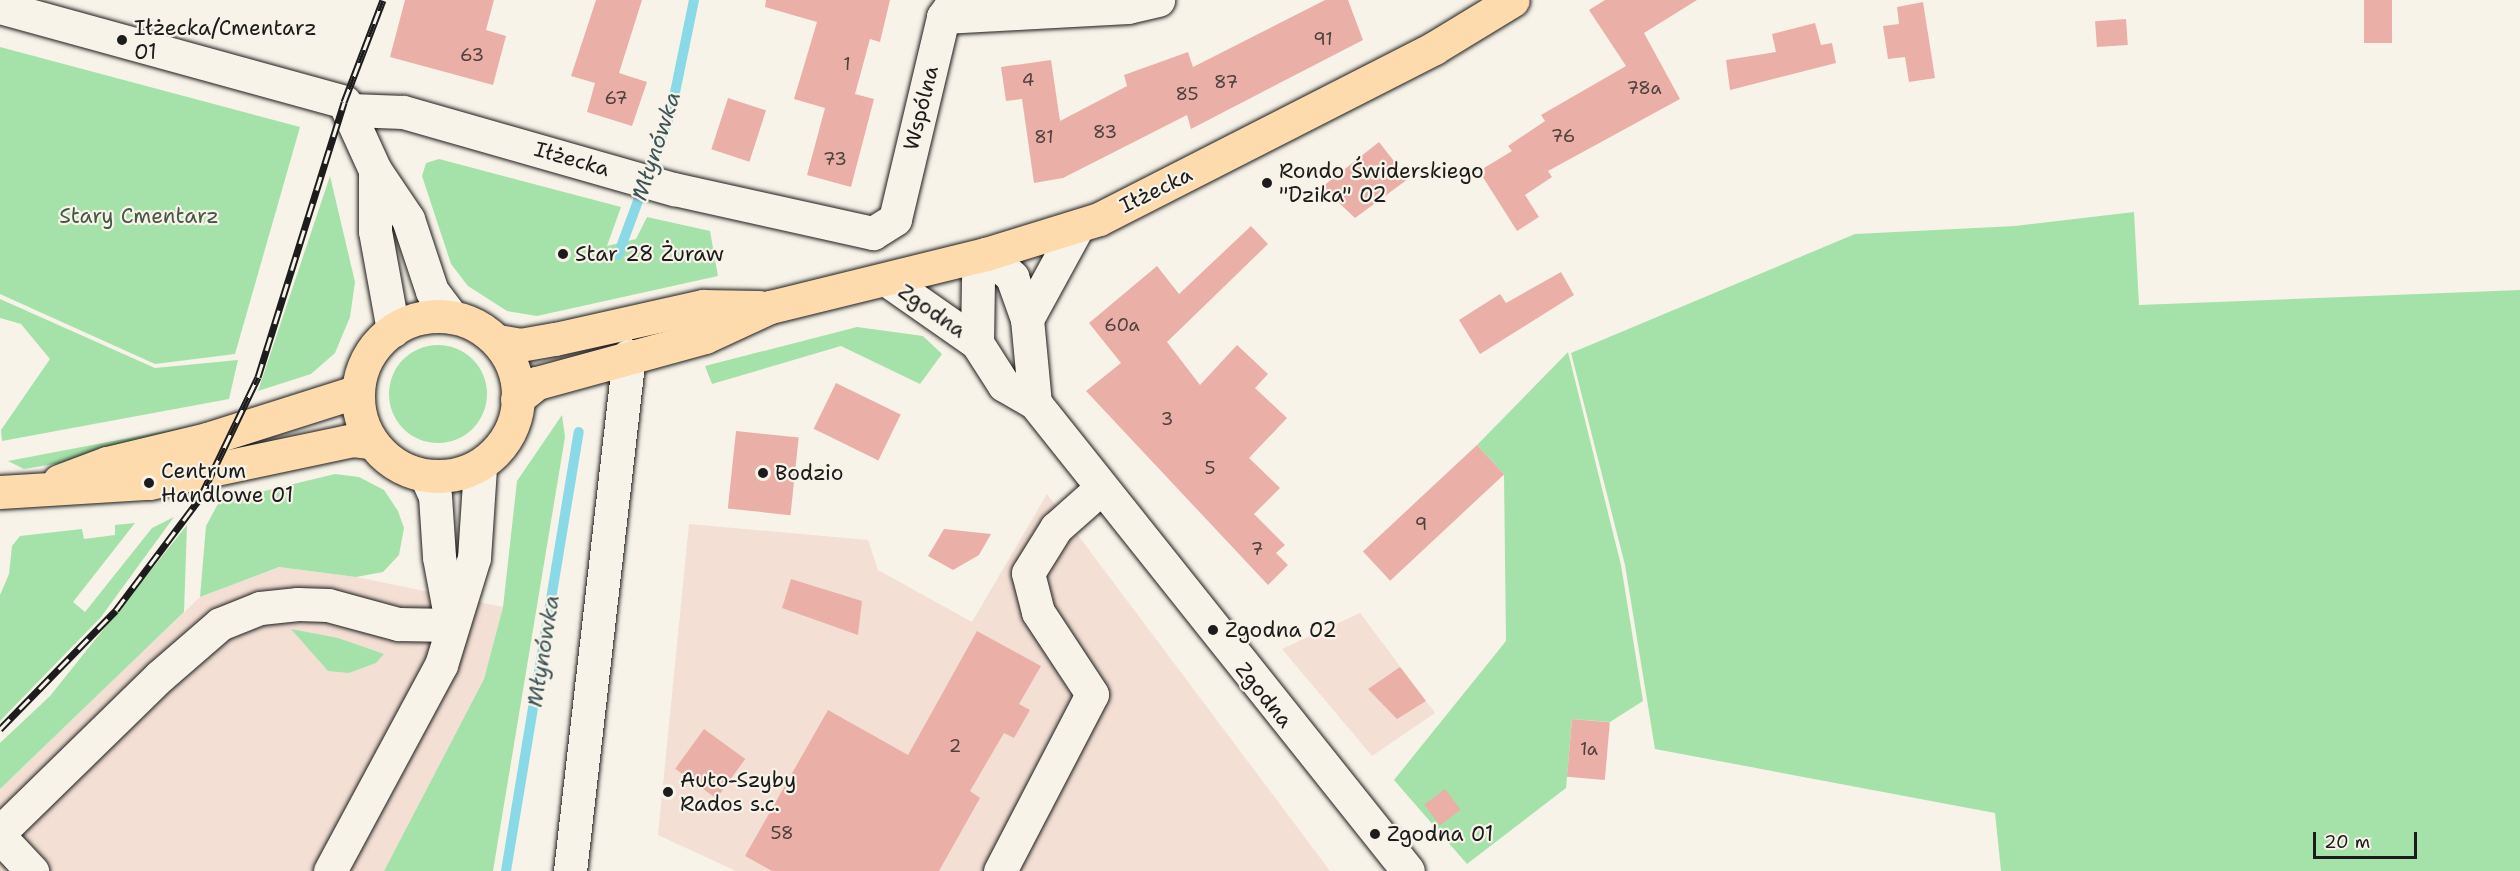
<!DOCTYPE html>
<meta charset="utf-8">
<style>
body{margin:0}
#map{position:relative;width:2520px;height:871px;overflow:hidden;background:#f7f3e8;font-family:"Shantell Sans",sans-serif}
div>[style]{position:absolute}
.built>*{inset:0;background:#f3dfd4}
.green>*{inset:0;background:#a5e2a9}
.round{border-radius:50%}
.stream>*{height:10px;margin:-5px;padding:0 5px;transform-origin:5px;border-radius:5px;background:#8ad9e6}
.building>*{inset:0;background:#eab0a7;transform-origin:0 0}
.roads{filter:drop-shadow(0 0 2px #1c1c1c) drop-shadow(0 0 2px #1c1c1c)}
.minor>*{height:33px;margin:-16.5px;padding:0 16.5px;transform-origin:16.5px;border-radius:16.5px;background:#f7f3e8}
.major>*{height:33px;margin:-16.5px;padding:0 16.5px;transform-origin:16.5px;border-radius:16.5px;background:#fedbac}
.major>.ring{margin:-16.5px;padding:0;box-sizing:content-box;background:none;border:33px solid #fedbac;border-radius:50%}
.rail>*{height:7px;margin-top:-3.5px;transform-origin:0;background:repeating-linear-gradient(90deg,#f7f3e8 0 14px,#1c1c1c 0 28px);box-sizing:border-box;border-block:2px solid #1c1c1c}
.dots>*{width:16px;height:16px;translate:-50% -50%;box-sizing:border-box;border:3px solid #f7f3e8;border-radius:50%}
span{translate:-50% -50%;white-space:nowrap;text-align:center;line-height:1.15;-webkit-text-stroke:4.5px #f7f3e8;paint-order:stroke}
.number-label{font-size:18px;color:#50413f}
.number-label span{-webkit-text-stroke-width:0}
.poi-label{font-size:21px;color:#1c1c1c}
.left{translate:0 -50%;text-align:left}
.street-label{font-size:21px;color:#1c1c1c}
.park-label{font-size:21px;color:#455746}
.water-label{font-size:22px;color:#3d5559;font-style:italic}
.scale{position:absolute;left:2313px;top:832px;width:104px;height:27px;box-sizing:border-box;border:3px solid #1c1c1c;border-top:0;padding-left:8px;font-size:18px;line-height:21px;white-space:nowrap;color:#1c1c1c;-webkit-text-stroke:4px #f7f3e8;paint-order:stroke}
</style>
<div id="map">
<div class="built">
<div style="clip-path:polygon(1047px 494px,1330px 871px,736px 871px,658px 835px,689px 524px,868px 540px,878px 570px,972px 622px)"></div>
<div style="clip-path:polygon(279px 567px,356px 577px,503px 607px,484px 679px,384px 871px,0 871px,0 789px,200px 597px)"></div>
<div style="clip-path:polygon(1360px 613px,1435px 713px,1372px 756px,1282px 649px)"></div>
</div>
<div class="green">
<div style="clip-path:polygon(0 47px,300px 127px,235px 354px,155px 364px,0 294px)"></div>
<div style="clip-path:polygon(439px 159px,621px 207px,607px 246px,636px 239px,647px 217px,710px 231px,718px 276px,537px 316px,507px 311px,468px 286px,451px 264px,422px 176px,426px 163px)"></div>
<div style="clip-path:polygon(330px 176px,355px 282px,350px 317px,335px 353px,311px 374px,258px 391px)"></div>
<div style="clip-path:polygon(2134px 212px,2139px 305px,2520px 290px,2520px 871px,2001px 871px,1995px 813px,1655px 749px,1625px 565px,1571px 353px,1855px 234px,2015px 226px)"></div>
<div style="clip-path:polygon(0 299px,155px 368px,238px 360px,229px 399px,2px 441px,1px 430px,50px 359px,21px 324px,0 318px)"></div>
<div style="clip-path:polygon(857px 327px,923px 336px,942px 354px,920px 384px,841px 346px,712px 384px,705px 366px)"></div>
<div class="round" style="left:389px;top:345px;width:98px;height:98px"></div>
<div style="clip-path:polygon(1568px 352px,1621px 565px,1643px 701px,1610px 722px,1572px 719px,1566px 788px,1467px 864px,1394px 780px,1506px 641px,1504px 474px,1477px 445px)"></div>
<div style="clip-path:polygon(562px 415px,565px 437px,493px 871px,384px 871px,484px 679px,503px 607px,517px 481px)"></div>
<div style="clip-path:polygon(229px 419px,66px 462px,24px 469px,8px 461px)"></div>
<div style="clip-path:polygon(335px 474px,359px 477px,384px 490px,398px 511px,404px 528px,399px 555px,383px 572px,356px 577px,279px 567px,200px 597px,206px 526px,219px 502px)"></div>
<div style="clip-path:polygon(174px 517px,101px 617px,0 721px,0 595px,9px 574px,12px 546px,20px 536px,82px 529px,84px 539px,115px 535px,115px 525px,135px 523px,73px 602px,85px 612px,152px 528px)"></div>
<div style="clip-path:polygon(187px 525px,184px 612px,0 789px,0 743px,50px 696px)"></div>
<div style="clip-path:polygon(291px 629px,338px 638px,384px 654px,376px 663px,349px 673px,328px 671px)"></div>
</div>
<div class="stream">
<div style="left:618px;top:255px;width:153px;rotate:-69.7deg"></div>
<div style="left:671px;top:112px;width:114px;rotate:-78.4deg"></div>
<div style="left:506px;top:871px;width:445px;rotate:-80.6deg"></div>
</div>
<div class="building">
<div style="clip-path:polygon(405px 0,494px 0,486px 30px,506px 36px,493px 85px,390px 57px)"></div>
<div style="clip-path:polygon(596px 0,642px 0,619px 73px,647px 82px,632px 126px,587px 112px,595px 83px,571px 76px)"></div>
<div style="clip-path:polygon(766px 0,890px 0,880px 42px,870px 39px,855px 94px,874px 99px,851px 187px,807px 175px,825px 108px,794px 99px,817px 22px,765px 7px)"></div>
<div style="clip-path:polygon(1325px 0,1348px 0,1363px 40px,1191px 129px,1187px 115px,1063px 178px,1034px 183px,1022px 99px,1006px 101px,1001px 67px,1051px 60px,1060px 121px,1127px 86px,1124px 75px,1188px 52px,1193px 67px)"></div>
<div style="clip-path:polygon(1605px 0,1697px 0,1644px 33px,1680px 99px,1548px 171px,1552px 177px,1525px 195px,1539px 217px,1517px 231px,1479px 171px,1512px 151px,1508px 146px,1545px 121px,1541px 115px,1626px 66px,1589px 10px)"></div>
<div style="left:2364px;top:0;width:28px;height:43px"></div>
<div style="clip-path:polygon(1923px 2px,1935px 78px,1909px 82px,1905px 57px,1888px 59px,1883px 26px,1899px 24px,1897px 7px)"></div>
<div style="left:2126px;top:19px;width:26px;height:31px;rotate:86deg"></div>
<div style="clip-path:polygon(1815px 23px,1821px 45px,1832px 43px,1836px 63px,1730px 90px,1726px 60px,1776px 52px,1772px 34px)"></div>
<div style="left:728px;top:98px;width:40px;height:54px;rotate:18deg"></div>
<div style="clip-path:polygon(1379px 142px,1408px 179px,1355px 218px,1322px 187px)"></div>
<div style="clip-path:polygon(1251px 226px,1268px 244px,1167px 342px,1200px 385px,1237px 345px,1268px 374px,1255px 388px,1287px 418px,1249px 458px,1280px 488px,1254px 514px,1285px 545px,1276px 553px,1288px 565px,1268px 585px,1086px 391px,1121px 363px,1089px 323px,1157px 266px,1179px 294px)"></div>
<div style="clip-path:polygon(1561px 272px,1574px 295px,1480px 354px,1459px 320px,1500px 294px,1506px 303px)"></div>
<div style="left:836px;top:383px;width:72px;height:51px;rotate:26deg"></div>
<div style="left:736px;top:431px;width:63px;height:78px;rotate:6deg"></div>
<div style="left:1477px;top:445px;width:40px;height:156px;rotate:47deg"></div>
<div style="clip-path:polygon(944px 529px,991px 534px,979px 555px,953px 570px,928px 556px)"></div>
<div style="clip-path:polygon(791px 579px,862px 601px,858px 635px,782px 608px)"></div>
<div style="clip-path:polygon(977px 631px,1041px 666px,1019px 704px,1030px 710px,1014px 738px,1004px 733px,970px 791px,980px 798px,939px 871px,772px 871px,745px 856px,828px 710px,908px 755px)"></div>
<div style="clip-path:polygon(1400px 667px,1426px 701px,1397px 719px,1368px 689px)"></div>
<div style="left:1572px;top:719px;width:38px;height:58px;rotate:5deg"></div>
<div style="left:704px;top:729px;width:51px;height:49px;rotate:36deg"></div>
<div style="left:1445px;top:789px;width:26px;height:26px;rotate:53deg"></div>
</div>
<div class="roads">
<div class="minor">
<div style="left:0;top:7px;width:357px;rotate:15.4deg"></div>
<div style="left:344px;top:102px;width:75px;rotate:65.5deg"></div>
<div style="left:375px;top:170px;width:59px;rotate:56deg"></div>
<div style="left:408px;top:219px;width:76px;rotate:71.6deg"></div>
<div style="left:432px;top:291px;width:31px;rotate:53deg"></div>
<div style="left:943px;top:17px;width:185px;rotate:-3.1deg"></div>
<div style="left:1128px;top:7px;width:31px;rotate:-13deg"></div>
<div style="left:351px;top:110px;width:52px;rotate:2.2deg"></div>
<div style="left:403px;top:112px;width:282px;rotate:15.9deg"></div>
<div style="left:674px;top:189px;width:204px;rotate:12.5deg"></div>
<div style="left:873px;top:233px;width:26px;rotate:-32deg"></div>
<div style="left:895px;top:219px;width:208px;rotate:-76.6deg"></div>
<div style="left:943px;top:17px;width:21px;rotate:-55deg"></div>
<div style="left:375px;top:170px;width:61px;rotate:90deg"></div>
<div style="left:375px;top:231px;width:101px;rotate:79.7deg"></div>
<div style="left:887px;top:280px;width:110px;rotate:35deg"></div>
<div style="left:977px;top:343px;width:50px;rotate:57.3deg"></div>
<div style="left:1004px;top:385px;width:36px;rotate:30deg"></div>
<div style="left:1035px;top:403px;width:598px;rotate:51.44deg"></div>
<div style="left:1027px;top:319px;width:106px;rotate:-61.3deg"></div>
<div style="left:977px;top:343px;width:63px;rotate:-89.1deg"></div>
<div style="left:978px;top:280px;width:27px;rotate:-73deg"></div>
<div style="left:986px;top:254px;width:35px;rotate:41deg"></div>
<div style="left:1012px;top:277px;width:45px;rotate:70.3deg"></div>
<div style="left:1027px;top:319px;width:84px;rotate:84.6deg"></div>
<div style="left:426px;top:476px;width:22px;rotate:66deg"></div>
<div style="left:435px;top:496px;width:61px;rotate:86.2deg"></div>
<div style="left:439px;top:557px;width:65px;rotate:79.4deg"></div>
<div style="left:0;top:832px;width:223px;rotate:-44.3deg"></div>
<div style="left:160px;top:676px;width:79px;rotate:-40.9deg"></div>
<div style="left:220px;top:624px;width:43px;rotate:-21.8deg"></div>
<div style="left:260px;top:608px;width:38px;rotate:-6deg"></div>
<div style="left:298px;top:604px;width:30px;rotate:2deg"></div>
<div style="left:328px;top:605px;width:73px;rotate:15.2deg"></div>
<div style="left:398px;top:624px;width:54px;rotate:1.1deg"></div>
<div style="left:0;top:837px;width:47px;rotate:46.7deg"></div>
<div style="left:330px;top:871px;width:234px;rotate:-61.7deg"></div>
<div style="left:441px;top:665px;width:112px;rotate:-72.9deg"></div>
<div style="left:474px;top:558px;width:91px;rotate:-86.2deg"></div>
<div style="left:570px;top:871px;width:519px;rotate:-83.48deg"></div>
<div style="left:1000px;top:871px;width:199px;rotate:-62.5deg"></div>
<div style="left:1092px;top:694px;width:98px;rotate:-123.4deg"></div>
<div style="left:1038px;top:612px;width:40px;rotate:-104.4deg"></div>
<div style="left:1028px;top:573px;width:53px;rotate:-58.1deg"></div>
<div style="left:1056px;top:528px;width:59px;rotate:-41.6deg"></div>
</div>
<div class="major">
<div class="ring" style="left:358px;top:316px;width:127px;height:127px"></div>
<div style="left:498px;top:341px;width:22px;rotate:10deg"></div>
<div style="left:520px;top:345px;width:36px;rotate:-10deg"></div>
<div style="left:555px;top:339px;width:152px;rotate:-12.6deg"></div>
<div style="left:703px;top:306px;width:56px;rotate:1deg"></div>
<div style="left:517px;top:399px;width:26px;rotate:-39deg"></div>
<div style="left:537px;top:383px;width:174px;rotate:-15.3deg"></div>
<div style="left:705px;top:337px;width:72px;rotate:-24.8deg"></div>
<div style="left:770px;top:307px;width:222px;rotate:-13.8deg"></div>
<div style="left:986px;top:254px;width:118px;rotate:-17.2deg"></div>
<div style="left:1099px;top:219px;width:376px;rotate:-27deg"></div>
<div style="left:1434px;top:48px;width:92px;rotate:-31.3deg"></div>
<div style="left:59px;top:481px;width:51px;rotate:-20.6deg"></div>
<div style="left:107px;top:463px;width:103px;rotate:-13.5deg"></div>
<div style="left:207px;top:439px;width:158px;rotate:-17.6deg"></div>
<div style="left:0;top:492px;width:149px;rotate:-3.5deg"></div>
<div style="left:149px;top:483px;width:208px;rotate:-11.9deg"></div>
<div style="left:353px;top:440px;width:17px;rotate:7deg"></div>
</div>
</div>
<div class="rail">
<div style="left:0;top:729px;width:166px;rotate:-45.7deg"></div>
<div style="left:116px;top:610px;width:140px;rotate:-53.1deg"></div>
<div style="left:200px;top:498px;width:134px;rotate:-64.4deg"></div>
<div style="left:258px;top:377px;width:288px;rotate:-72.6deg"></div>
<div style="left:344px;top:102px;width:109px;rotate:-69.1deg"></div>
</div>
<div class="dots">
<div style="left:122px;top:40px;background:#1c1c1c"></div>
<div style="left:1267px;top:183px;background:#1c1c1c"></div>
<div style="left:563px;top:254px;background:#1c1c1c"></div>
<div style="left:763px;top:473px;background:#1c1c1c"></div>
<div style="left:149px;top:483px;background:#1c1c1c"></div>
<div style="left:1213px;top:630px;background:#1c1c1c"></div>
<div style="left:668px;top:792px;background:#1c1c1c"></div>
<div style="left:1375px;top:834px;background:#1c1c1c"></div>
</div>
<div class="number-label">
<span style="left:1323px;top:39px">91</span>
<span style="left:472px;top:55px">63</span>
<span style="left:847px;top:64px">1</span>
<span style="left:1028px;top:80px">4</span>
<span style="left:1226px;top:82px">87</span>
<span style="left:1644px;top:88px">78a</span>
<span style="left:1187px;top:94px">85</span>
<span style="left:616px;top:98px">67</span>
<span style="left:1105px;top:132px">83</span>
<span style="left:1563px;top:136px">76</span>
<span style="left:1044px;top:137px">81</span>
<span style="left:835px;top:159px">73</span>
<span style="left:1122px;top:325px">60a</span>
<span style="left:1167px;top:419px">3</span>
<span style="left:1210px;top:468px">5</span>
<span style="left:1421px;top:524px">9</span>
<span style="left:1257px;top:549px">7</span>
<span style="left:955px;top:746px">2</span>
<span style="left:1589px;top:749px">1a</span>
<span style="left:782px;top:833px">58</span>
</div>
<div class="poi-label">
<span class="left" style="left:134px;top:40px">Iłżecka/Cmentarz<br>01</span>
<span class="left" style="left:1279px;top:183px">Rondo Świderskiego<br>"Dzika" 02</span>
<span class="left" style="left:575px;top:254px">Star 28 Żuraw</span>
<span class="left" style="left:161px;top:483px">Centrum<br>Handlowe 01</span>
<span class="left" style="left:775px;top:473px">Bodzio</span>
<span class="left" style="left:1225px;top:630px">Zgodna 02</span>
<span class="left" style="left:680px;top:792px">Auto-Szyby<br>Rados s.c.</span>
<span class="left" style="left:1387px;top:834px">Zgodna 01</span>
</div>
<div class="street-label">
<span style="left:921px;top:108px;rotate:-76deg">Wspólna</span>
<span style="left:572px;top:159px;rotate:16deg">Iłżecka</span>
<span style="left:1156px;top:190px;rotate:-26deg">Iłżecka</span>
<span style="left:932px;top:311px;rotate:35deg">Zgodna</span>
<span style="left:1264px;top:695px;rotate:51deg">Zgodna</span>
</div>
<div class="park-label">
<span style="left:139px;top:216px">Stary Cmentarz</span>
</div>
<div class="water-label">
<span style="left:656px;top:146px;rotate:-72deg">Młynówka</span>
<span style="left:543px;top:651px;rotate:-81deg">Młynówka</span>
</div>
<div class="scale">20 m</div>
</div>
